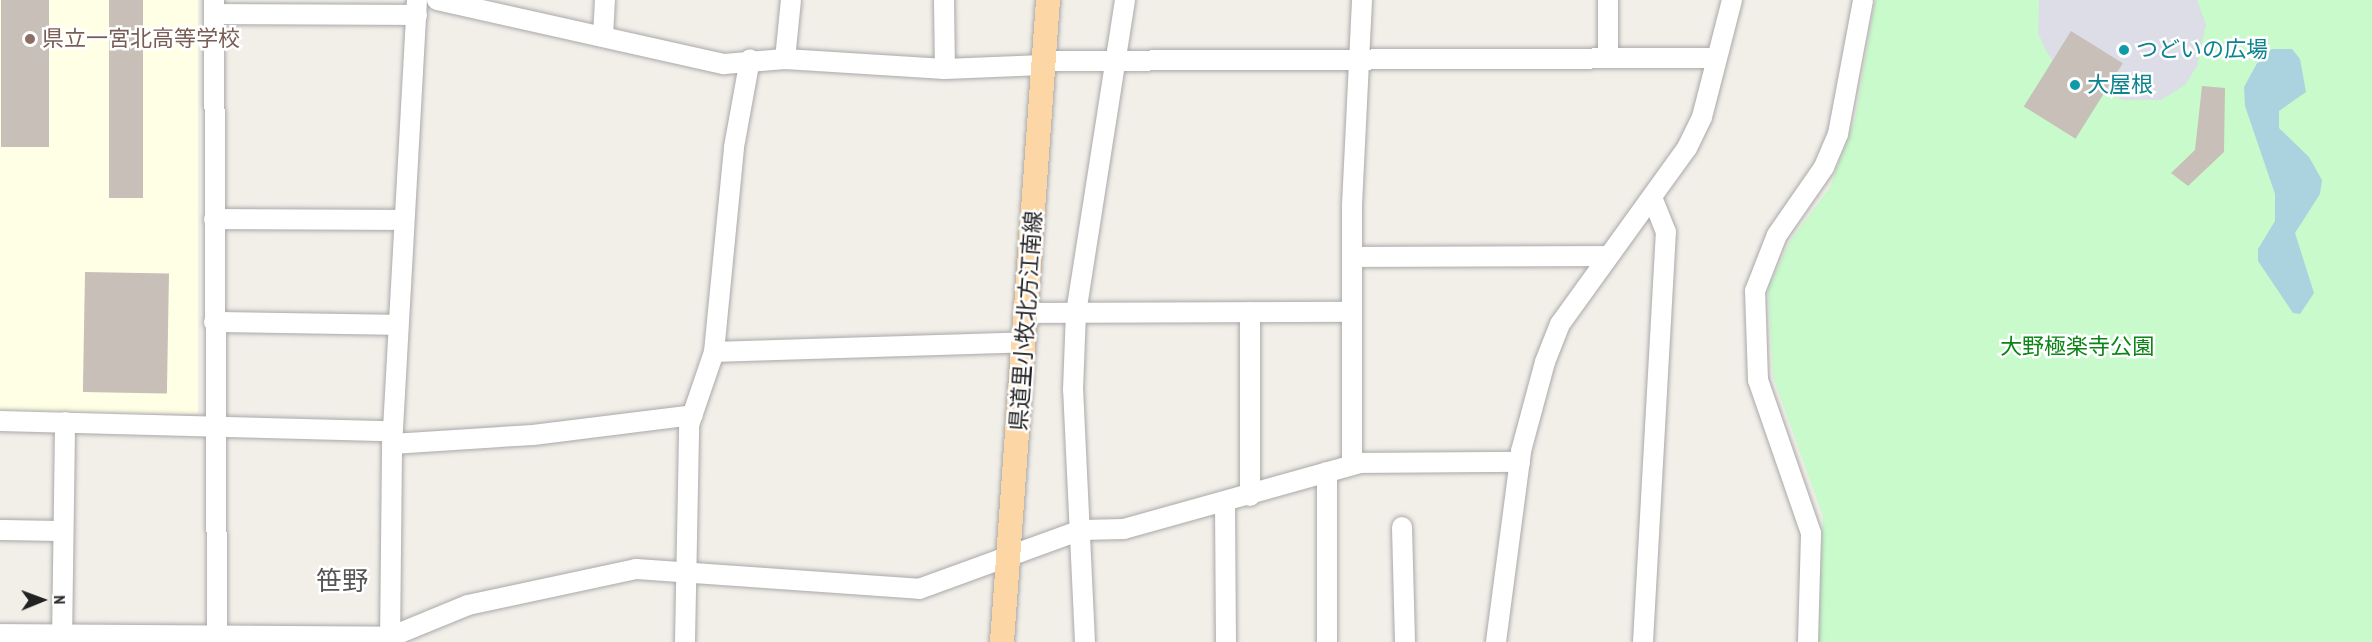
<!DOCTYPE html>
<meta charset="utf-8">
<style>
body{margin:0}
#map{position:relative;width:2372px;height:642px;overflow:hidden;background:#f2efe9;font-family:"PT Sans Narrow","Noto Sans JP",sans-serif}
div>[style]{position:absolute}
.education>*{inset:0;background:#ffffe5;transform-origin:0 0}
.park>*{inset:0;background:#c8facc}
.plaza>*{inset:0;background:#dddde8}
.water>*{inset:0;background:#aad3df}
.building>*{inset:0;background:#c7bfb8;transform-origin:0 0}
.roads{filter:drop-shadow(0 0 2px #a9a9a9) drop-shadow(0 0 2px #a9a9a9)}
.minor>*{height:20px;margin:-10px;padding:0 10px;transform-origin:10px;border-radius:10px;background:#fff}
.major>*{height:24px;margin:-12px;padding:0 12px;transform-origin:12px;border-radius:12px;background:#fcd6a4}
.dots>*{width:16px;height:16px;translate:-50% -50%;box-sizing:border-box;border:3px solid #fff;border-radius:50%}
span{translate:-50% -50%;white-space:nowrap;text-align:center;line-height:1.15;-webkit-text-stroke:5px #fff;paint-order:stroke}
.education-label{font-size:22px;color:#785e54}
.left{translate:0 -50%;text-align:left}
.culture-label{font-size:22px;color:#0d838f}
.street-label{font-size:22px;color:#222}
.park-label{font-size:22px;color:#0c8416}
.quarter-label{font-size:26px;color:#555}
.north{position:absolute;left:12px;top:570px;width:60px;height:60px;-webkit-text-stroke:4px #fff;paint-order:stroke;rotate:89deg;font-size:16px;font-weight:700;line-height:24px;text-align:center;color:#222}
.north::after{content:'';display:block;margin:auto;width:21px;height:27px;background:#222;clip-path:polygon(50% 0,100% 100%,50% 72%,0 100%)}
</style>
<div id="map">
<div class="education">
<div style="left:0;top:0;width:198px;height:414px"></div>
</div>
<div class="park">
<div style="clip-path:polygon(1875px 0,2372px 0,2372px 642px,1816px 642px,1823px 517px,1773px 377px,1768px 289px,1790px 241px,1830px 187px,1855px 119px)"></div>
</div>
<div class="plaza">
<div style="clip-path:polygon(2039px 0,2197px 0,2206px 24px,2197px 66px,2185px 85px,2161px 100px,2124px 100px,2090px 87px,2060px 69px,2047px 53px,2038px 33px)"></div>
</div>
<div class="water">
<div style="clip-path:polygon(2272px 49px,2292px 49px,2300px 59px,2306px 92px,2279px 111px,2279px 128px,2309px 157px,2322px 180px,2320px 194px,2295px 233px,2314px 293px,2300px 314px,2293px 313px,2258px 261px,2258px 249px,2275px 221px,2275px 194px,2245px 106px,2244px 87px,2261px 56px)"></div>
</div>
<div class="building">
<div style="left:1px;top:0;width:48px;height:147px"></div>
<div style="left:109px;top:0;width:34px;height:198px"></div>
<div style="left:2071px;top:31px;width:61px;height:89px;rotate:32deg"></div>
<div style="clip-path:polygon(2202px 86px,2225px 88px,2224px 152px,2188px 186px,2171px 173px,2195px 150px)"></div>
<div style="left:85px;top:272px;width:84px;height:120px;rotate:1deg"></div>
</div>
<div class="roads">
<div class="minor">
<div style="left:214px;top:0;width:642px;rotate:89.73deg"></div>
<div style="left:417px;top:0;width:445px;rotate:93.2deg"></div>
<div style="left:392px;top:444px;width:141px;rotate:-3.7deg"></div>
<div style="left:533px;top:435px;width:161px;rotate:-7.1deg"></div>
<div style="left:437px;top:0;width:294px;rotate:12.6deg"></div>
<div style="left:724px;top:64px;width:61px;rotate:-4.7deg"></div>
<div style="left:785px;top:59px;width:160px;rotate:3.6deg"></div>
<div style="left:945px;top:69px;width:98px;rotate:-2.3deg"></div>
<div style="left:944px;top:0;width:69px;rotate:89.2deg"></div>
<div style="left:1608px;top:0;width:57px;rotate:90deg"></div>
<div style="left:214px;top:14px;width:203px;rotate:0.3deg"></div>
<div style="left:603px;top:37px;width:37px;rotate:-87deg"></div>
<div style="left:785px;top:59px;width:59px;rotate:-84.2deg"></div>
<div style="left:1043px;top:61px;width:671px;rotate:-0.26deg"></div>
<div style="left:214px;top:219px;width:189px;rotate:0.3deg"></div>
<div style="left:1352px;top:257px;width:255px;rotate:-0.2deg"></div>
<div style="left:1027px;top:313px;width:325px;rotate:-0.2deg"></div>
<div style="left:214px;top:322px;width:182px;rotate:0.9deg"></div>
<div style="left:714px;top:352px;width:311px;rotate:-1.8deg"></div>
<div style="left:0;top:421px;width:389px;rotate:1.5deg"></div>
<div style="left:1352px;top:465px;width:260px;rotate:-90deg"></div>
<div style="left:1352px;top:205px;width:205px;rotate:-87.2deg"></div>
<div style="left:1327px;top:472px;width:170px;rotate:90deg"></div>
<div style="left:1250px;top:496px;width:184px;rotate:-90deg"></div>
<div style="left:1225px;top:503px;width:139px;rotate:89.6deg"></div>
<div style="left:1402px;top:527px;width:115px;rotate:88.5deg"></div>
<div style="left:0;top:530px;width:63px;rotate:0.9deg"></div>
<div style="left:0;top:634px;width:390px;rotate:0.4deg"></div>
<div style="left:390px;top:637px;width:84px;rotate:-22.3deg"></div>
<div style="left:468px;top:605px;width:172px;rotate:-12.1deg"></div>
<div style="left:636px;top:569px;width:284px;rotate:4deg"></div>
<div style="left:919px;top:589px;width:172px;rotate:-20deg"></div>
<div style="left:1081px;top:530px;width:43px;rotate:-1.3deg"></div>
<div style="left:1124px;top:529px;width:246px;rotate:-15.6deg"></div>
<div style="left:1361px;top:463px;width:159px;rotate:-0.4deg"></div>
<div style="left:62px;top:642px;width:220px;rotate:-89.2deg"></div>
<div style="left:390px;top:642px;width:198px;rotate:-89.4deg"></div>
<div style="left:685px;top:642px;width:217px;rotate:-88.9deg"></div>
<div style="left:689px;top:425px;width:77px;rotate:-71.1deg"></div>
<div style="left:714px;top:352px;width:206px;rotate:-84.4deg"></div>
<div style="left:734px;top:147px;width:89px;rotate:-79.7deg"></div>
<div style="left:1085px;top:642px;width:252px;rotate:-92.7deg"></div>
<div style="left:1073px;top:390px;width:77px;rotate:-87.8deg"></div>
<div style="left:1076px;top:313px;width:317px;rotate:-81.1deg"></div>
<div style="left:1496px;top:642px;width:193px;rotate:-82.5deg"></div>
<div style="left:1521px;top:451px;width:92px;rotate:-74.9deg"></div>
<div style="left:1545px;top:362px;width:41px;rotate:-68.5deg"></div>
<div style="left:1560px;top:324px;width:217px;rotate:-54.2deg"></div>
<div style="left:1687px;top:148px;width:34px;rotate:-64deg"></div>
<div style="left:1702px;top:117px;width:121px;rotate:-75.6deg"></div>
<div style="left:1643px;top:642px;width:411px;rotate:-86.8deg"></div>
<div style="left:1666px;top:232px;width:35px;rotate:-112deg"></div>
<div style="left:1808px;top:642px;width:109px;rotate:-88.4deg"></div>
<div style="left:1811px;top:533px;width:162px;rotate:-109.1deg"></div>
<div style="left:1758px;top:380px;width:89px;rotate:-91.9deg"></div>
<div style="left:1755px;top:291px;width:60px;rotate:-68.6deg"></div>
<div style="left:1777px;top:235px;width:83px;rotate:-55.3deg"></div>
<div style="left:1824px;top:167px;width:36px;rotate:-67deg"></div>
<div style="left:1838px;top:134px;width:136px;rotate:-79.4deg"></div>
</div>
<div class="major">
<div style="left:1002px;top:642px;width:644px;rotate:-85.9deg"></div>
</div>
</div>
<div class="dots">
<div style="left:30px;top:39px;background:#8d6e63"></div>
<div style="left:2124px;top:50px;background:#0f9aa8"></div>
<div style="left:2075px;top:85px;background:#0f9aa8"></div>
</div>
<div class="education-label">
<span class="left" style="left:42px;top:39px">県立一宮北高等学校</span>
</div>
<div class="culture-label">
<span class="left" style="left:2136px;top:50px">つどいの広場</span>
<span class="left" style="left:2087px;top:85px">大屋根</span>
</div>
<div class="street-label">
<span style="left:1026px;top:321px;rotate:-86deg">県道里小牧北方江南線</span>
</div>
<div class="park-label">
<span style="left:2077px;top:347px">大野極楽寺公園</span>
</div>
<div class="quarter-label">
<span style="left:342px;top:581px">笹野</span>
</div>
<div class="north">N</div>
</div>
